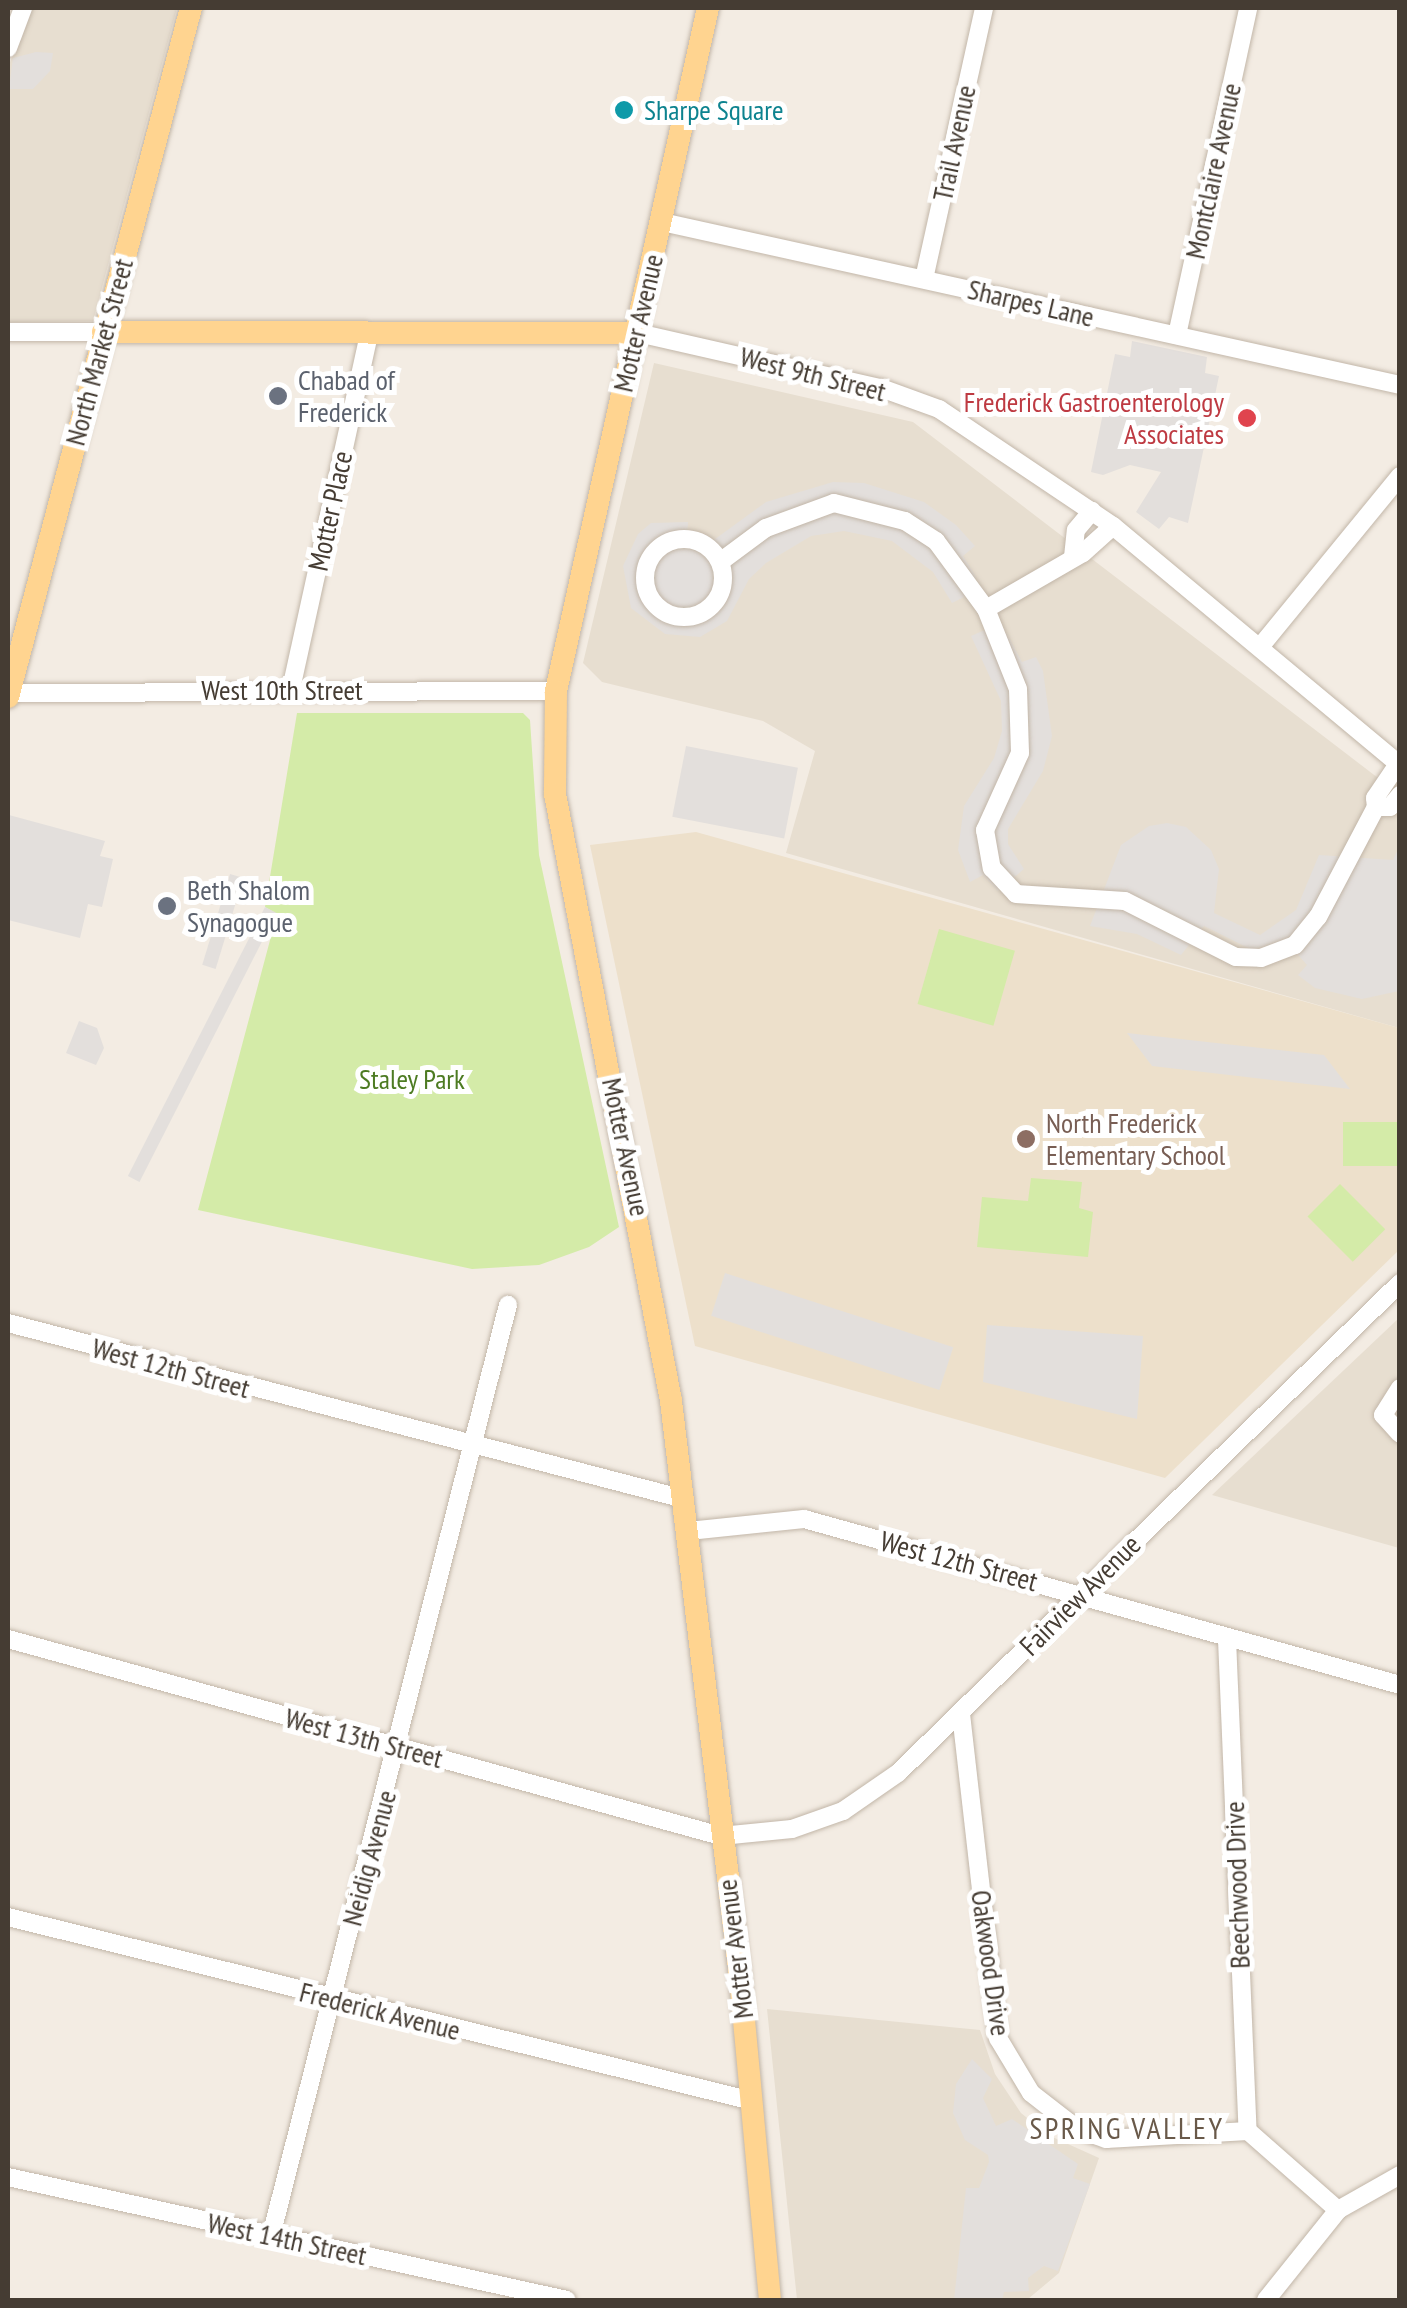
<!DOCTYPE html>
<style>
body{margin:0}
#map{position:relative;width:1407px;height:2308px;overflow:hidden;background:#f3ece3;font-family:"PT Sans Narrow",sans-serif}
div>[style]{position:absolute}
.residential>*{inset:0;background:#e7ded0}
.education>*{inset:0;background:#ede0cb}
.green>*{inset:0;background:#d4eba8;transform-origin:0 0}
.parking>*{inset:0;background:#e3dfdc;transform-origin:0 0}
.roads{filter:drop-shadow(0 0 2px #c2b6a8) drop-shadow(0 0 2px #c2b6a8)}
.minor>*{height:18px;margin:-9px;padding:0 9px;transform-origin:9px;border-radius:9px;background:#fff}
.minor>.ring{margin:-9px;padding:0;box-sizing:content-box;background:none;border:18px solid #fff;border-radius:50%}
.major>*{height:22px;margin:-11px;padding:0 11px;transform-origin:11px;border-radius:11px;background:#ffd490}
.dots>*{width:28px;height:28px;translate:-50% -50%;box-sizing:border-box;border:5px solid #fff;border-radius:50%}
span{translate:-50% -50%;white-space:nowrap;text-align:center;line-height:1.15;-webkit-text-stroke:10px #fff;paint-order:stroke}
.culture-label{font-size:28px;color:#0d838f}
.left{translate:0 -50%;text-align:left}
.street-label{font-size:28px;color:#453c33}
.worship-label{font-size:28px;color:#5b616d}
.health-label{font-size:28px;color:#be3a42}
.right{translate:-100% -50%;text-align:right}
.park-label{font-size:28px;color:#4d7b22}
.education-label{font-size:28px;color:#785e54}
.neighbourhood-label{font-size:30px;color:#695949;letter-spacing:2.5px}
.frame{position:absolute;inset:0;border:10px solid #453c33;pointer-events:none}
</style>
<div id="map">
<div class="residential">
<div style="clip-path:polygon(32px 8px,177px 8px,93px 321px,8px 322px,8px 67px)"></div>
<div style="clip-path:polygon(654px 363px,913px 422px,1399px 794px,1399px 1028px,786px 853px,815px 751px,763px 721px,602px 682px,583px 663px)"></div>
<div style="clip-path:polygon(1399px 1318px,1399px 1548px,1212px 1495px)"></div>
<div style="clip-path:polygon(767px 2009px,980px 2030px,995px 2074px,1021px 2113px,1048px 2135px,1099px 2158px,1059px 2273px,1028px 2299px,797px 2300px)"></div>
</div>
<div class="education">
<div style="clip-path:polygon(696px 832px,1399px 1028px,1399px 1250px,1165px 1478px,695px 1346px,590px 845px)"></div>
</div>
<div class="green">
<div style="clip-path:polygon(297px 713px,523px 713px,530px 720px,539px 855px,619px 1227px,589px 1247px,539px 1265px,472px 1269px,198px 1210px,277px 914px,265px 907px)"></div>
<div style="left:939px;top:929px;width:79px;height:78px;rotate:16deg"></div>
<div style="left:1399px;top:1122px;width:44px;height:56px;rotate:90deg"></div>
<div style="clip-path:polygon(1031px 1178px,1082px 1182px,1079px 1208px,1093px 1212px,1088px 1257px,977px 1247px,982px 1197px,1028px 1201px)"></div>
<div style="left:1340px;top:1184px;width:64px;height:46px;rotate:45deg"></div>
</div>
<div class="parking">
<div style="clip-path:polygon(36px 52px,53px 53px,50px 71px,33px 89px,9px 89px,13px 58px)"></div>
<div style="clip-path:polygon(1132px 341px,1207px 357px,1205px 373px,1219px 376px,1188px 523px,1169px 517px,1159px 529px,1136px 512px,1161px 472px,1130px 465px,1103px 475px,1091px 472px,1115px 354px,1130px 357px)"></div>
<div style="clip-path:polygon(833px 482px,864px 483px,924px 502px,956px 525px,975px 546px,963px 556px,976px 577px,964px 597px,952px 603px,933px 572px,892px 541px,844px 531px,811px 536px,766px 563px,749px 579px,727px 621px,700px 637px,665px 634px,631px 608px,623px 566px,638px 534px,651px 523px,688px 522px,687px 536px,711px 542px,766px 502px)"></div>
<div style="clip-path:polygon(1001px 623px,1022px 662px,1036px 657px,1043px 671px,1052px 736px,1043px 771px,1008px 829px,1008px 844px,1024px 869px,998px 891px,983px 875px,970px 882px,958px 850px,964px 806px,994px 758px,1002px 731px,1001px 701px,971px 636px)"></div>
<div style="left:686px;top:746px;width:114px;height:72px;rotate:11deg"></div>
<div style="clip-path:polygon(9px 815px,105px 841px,100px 856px,113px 859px,102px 907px,88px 904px,80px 938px,8px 920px)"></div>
<div style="clip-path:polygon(1167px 823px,1186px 827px,1211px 850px,1219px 869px,1214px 913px,1260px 935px,1296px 910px,1319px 855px,1393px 860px,1399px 847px,1399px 991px,1362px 999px,1315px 988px,1298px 975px,1307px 965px,1285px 940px,1252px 950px,1204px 926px,1181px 955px,1137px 934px,1090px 926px,1121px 845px,1149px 826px)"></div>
<div style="left:230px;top:874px;width:14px;height:95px;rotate:17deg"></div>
<div style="left:265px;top:907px;width:13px;height:302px;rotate:27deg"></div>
<div style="clip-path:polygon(79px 1021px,97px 1028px,104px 1048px,96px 1065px,66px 1053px)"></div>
<div style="clip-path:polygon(1127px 1033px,1324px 1055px,1350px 1089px,1152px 1066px)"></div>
<div style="left:725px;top:1273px;width:240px;height:45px;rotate:18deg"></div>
<div style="clip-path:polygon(987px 1325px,1143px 1336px,1137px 1419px,983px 1382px)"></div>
<div style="clip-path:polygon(972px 2059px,992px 2079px,983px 2098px,996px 2126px,1012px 2119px,1078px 2164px,1073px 2178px,1090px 2184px,1058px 2271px,1044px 2266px,1028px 2278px,1029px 2291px,1004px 2292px,1002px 2300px,954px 2300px,966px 2188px,979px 2188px,989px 2162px,988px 2155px,965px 2140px,953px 2113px,956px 2084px)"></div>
</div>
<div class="roads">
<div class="minor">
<div style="left:8px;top:48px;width:43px;rotate:-69.4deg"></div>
<div style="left:662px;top:222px;width:756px;rotate:12.45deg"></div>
<div style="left:924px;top:279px;width:278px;rotate:-77.5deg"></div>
<div style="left:8px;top:332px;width:95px"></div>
<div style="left:638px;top:333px;width:249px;rotate:12.8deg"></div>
<div style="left:881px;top:388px;width:62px;rotate:19.9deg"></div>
<div style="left:939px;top:409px;width:210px;rotate:33.9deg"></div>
<div style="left:1113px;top:526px;width:373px;rotate:39.8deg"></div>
<div style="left:1177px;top:335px;width:335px;rotate:-77.7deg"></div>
<div class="ring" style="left:645px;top:539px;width:60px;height:60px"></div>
<div style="left:1073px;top:557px;width:27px;rotate:-84deg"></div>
<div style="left:1076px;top:530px;width:25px;rotate:-50deg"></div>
<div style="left:720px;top:562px;width:57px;rotate:-36.5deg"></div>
<div style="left:766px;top:528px;width:72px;rotate:-20.2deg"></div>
<div style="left:834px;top:503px;width:73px;rotate:14.2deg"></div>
<div style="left:905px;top:521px;width:37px;rotate:33deg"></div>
<div style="left:936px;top:541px;width:84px;rotate:53.7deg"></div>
<div style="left:986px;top:609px;width:86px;rotate:68.2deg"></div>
<div style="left:1018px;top:689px;width:64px;rotate:88.2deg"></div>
<div style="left:1020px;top:753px;width:85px;rotate:114.4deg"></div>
<div style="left:985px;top:830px;width:39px;rotate:80deg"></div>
<div style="left:992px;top:868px;width:35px;rotate:47deg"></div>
<div style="left:1016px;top:894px;width:109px;rotate:3.7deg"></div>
<div style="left:1125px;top:901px;width:124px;rotate:26.8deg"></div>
<div style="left:1236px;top:957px;width:25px;rotate:2deg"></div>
<div style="left:1261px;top:958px;width:36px;rotate:-21deg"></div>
<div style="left:1295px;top:945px;width:36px;rotate:-51deg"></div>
<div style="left:1318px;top:917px;width:124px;rotate:-62.2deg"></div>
<div style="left:986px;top:609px;width:112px;rotate:-30deg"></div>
<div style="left:1083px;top:553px;width:40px;rotate:-42deg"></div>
<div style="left:1260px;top:647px;width:221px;rotate:-50.7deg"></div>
<div style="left:291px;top:689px;width:364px;rotate:-77.6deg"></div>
<div style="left:9px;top:693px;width:547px;rotate:-0.21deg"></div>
<div style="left:1398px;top:764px;width:41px;rotate:124.1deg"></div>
<div style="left:1375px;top:798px;width:9px;rotate:84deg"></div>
<div style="left:1376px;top:807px;width:14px"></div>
<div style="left:1390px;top:807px;width:16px;rotate:-50deg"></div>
<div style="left:8px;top:1323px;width:699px;rotate:14.59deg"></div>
<div style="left:1400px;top:1388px;width:32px;rotate:122deg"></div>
<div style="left:1383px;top:1415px;width:25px;rotate:48deg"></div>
<div style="left:688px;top:1531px;width:117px;rotate:-5.9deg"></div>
<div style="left:804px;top:1519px;width:619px;rotate:15.56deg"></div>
<div style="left:8px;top:1639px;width:740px;rotate:15.45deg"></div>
<div style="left:721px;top:1836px;width:71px;rotate:-5.6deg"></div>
<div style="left:792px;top:1829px;width:54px;rotate:-19.4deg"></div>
<div style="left:843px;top:1811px;width:67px;rotate:-34.6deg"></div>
<div style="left:898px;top:1773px;width:702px;rotate:-44.31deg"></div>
<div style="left:1227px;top:1639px;width:492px;rotate:87.6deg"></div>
<div style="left:961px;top:1714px;width:326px;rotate:83.5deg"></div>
<div style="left:998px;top:2038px;width:64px;rotate:59deg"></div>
<div style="left:1031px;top:2093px;width:58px;rotate:38deg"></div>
<div style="left:1077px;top:2129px;width:31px;rotate:19deg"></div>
<div style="left:1106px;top:2139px;width:142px;rotate:-3.2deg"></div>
<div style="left:1248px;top:2131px;width:120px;rotate:41.3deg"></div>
<div style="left:8px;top:1917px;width:766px;rotate:13.89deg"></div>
<div style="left:8px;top:2177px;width:572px;rotate:12.41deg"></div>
<div style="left:271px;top:2236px;width:961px;rotate:-75.72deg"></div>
<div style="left:1266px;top:2300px;width:115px;rotate:-51.3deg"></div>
<div style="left:1338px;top:2210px;width:71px;rotate:-29.4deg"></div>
</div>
<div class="major">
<div style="left:708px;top:8px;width:700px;rotate:102.55deg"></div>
<div style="left:556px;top:691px;width:103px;rotate:90.6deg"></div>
<div style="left:555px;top:794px;width:618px;rotate:79.18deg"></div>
<div style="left:671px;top:1401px;width:580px;rotate:83.17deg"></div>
<div style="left:740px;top:1977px;width:324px;rotate:84.7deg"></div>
<div style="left:103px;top:332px;width:535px;rotate:0.11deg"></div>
<div style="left:8px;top:697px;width:713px;rotate:-75.13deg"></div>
</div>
</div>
<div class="dots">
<div style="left:624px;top:110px;background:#0f9aa8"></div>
<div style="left:278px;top:396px;background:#6b7280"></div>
<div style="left:1247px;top:418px;background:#e0444e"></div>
<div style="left:167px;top:906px;background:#6b7280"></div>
<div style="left:1026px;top:1139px;background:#8d6e63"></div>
</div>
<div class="culture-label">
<span class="left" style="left:644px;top:110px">Sharpe Square</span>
</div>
<div class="street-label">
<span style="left:954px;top:143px;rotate:-78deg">Trail Avenue</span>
<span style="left:1213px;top:171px;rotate:-78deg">Montclaire Avenue</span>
<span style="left:1031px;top:303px;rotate:13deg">Sharpes Lane</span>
<span style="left:638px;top:323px;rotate:-77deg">Motter Avenue</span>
<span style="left:99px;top:352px;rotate:-75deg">North Market Street</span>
<span style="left:813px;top:374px;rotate:14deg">West 9th Street</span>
<span style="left:330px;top:511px;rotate:-78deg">Motter Place</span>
<span style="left:282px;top:690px">West 10th Street</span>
<span style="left:626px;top:1147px;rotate:78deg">Motter Avenue</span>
<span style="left:171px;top:1368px;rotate:15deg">West 12th Street</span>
<span style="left:959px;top:1561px;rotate:15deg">West 12th Street</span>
<span style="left:1080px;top:1595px;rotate:-45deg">Fairview Avenue</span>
<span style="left:364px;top:1738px;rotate:15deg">West 13th Street</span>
<span style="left:369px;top:1858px;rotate:-75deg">Neidig Avenue</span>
<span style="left:1237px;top:1885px;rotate:-92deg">Beechwood Drive</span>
<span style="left:735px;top:1949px;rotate:-97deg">Motter Avenue</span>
<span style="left:991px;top:1963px;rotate:82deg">Oakwood Drive</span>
<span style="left:380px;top:2011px;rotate:14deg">Frederick Avenue</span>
<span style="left:287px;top:2239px;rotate:12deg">West 14th Street</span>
</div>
<div class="worship-label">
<span class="left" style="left:298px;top:396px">Chabad of<br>Frederick</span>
<span class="left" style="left:187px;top:906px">Beth Shalom<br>Synagogue</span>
</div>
<div class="health-label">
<span class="right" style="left:1224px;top:418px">Frederick Gastroenterology<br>Associates</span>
</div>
<div class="park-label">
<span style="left:412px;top:1079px">Staley Park</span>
</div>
<div class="education-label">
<span class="left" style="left:1046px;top:1139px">North Frederick<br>Elementary School</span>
</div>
<div class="neighbourhood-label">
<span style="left:1127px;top:2128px">SPRING VALLEY</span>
</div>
<div class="frame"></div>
</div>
